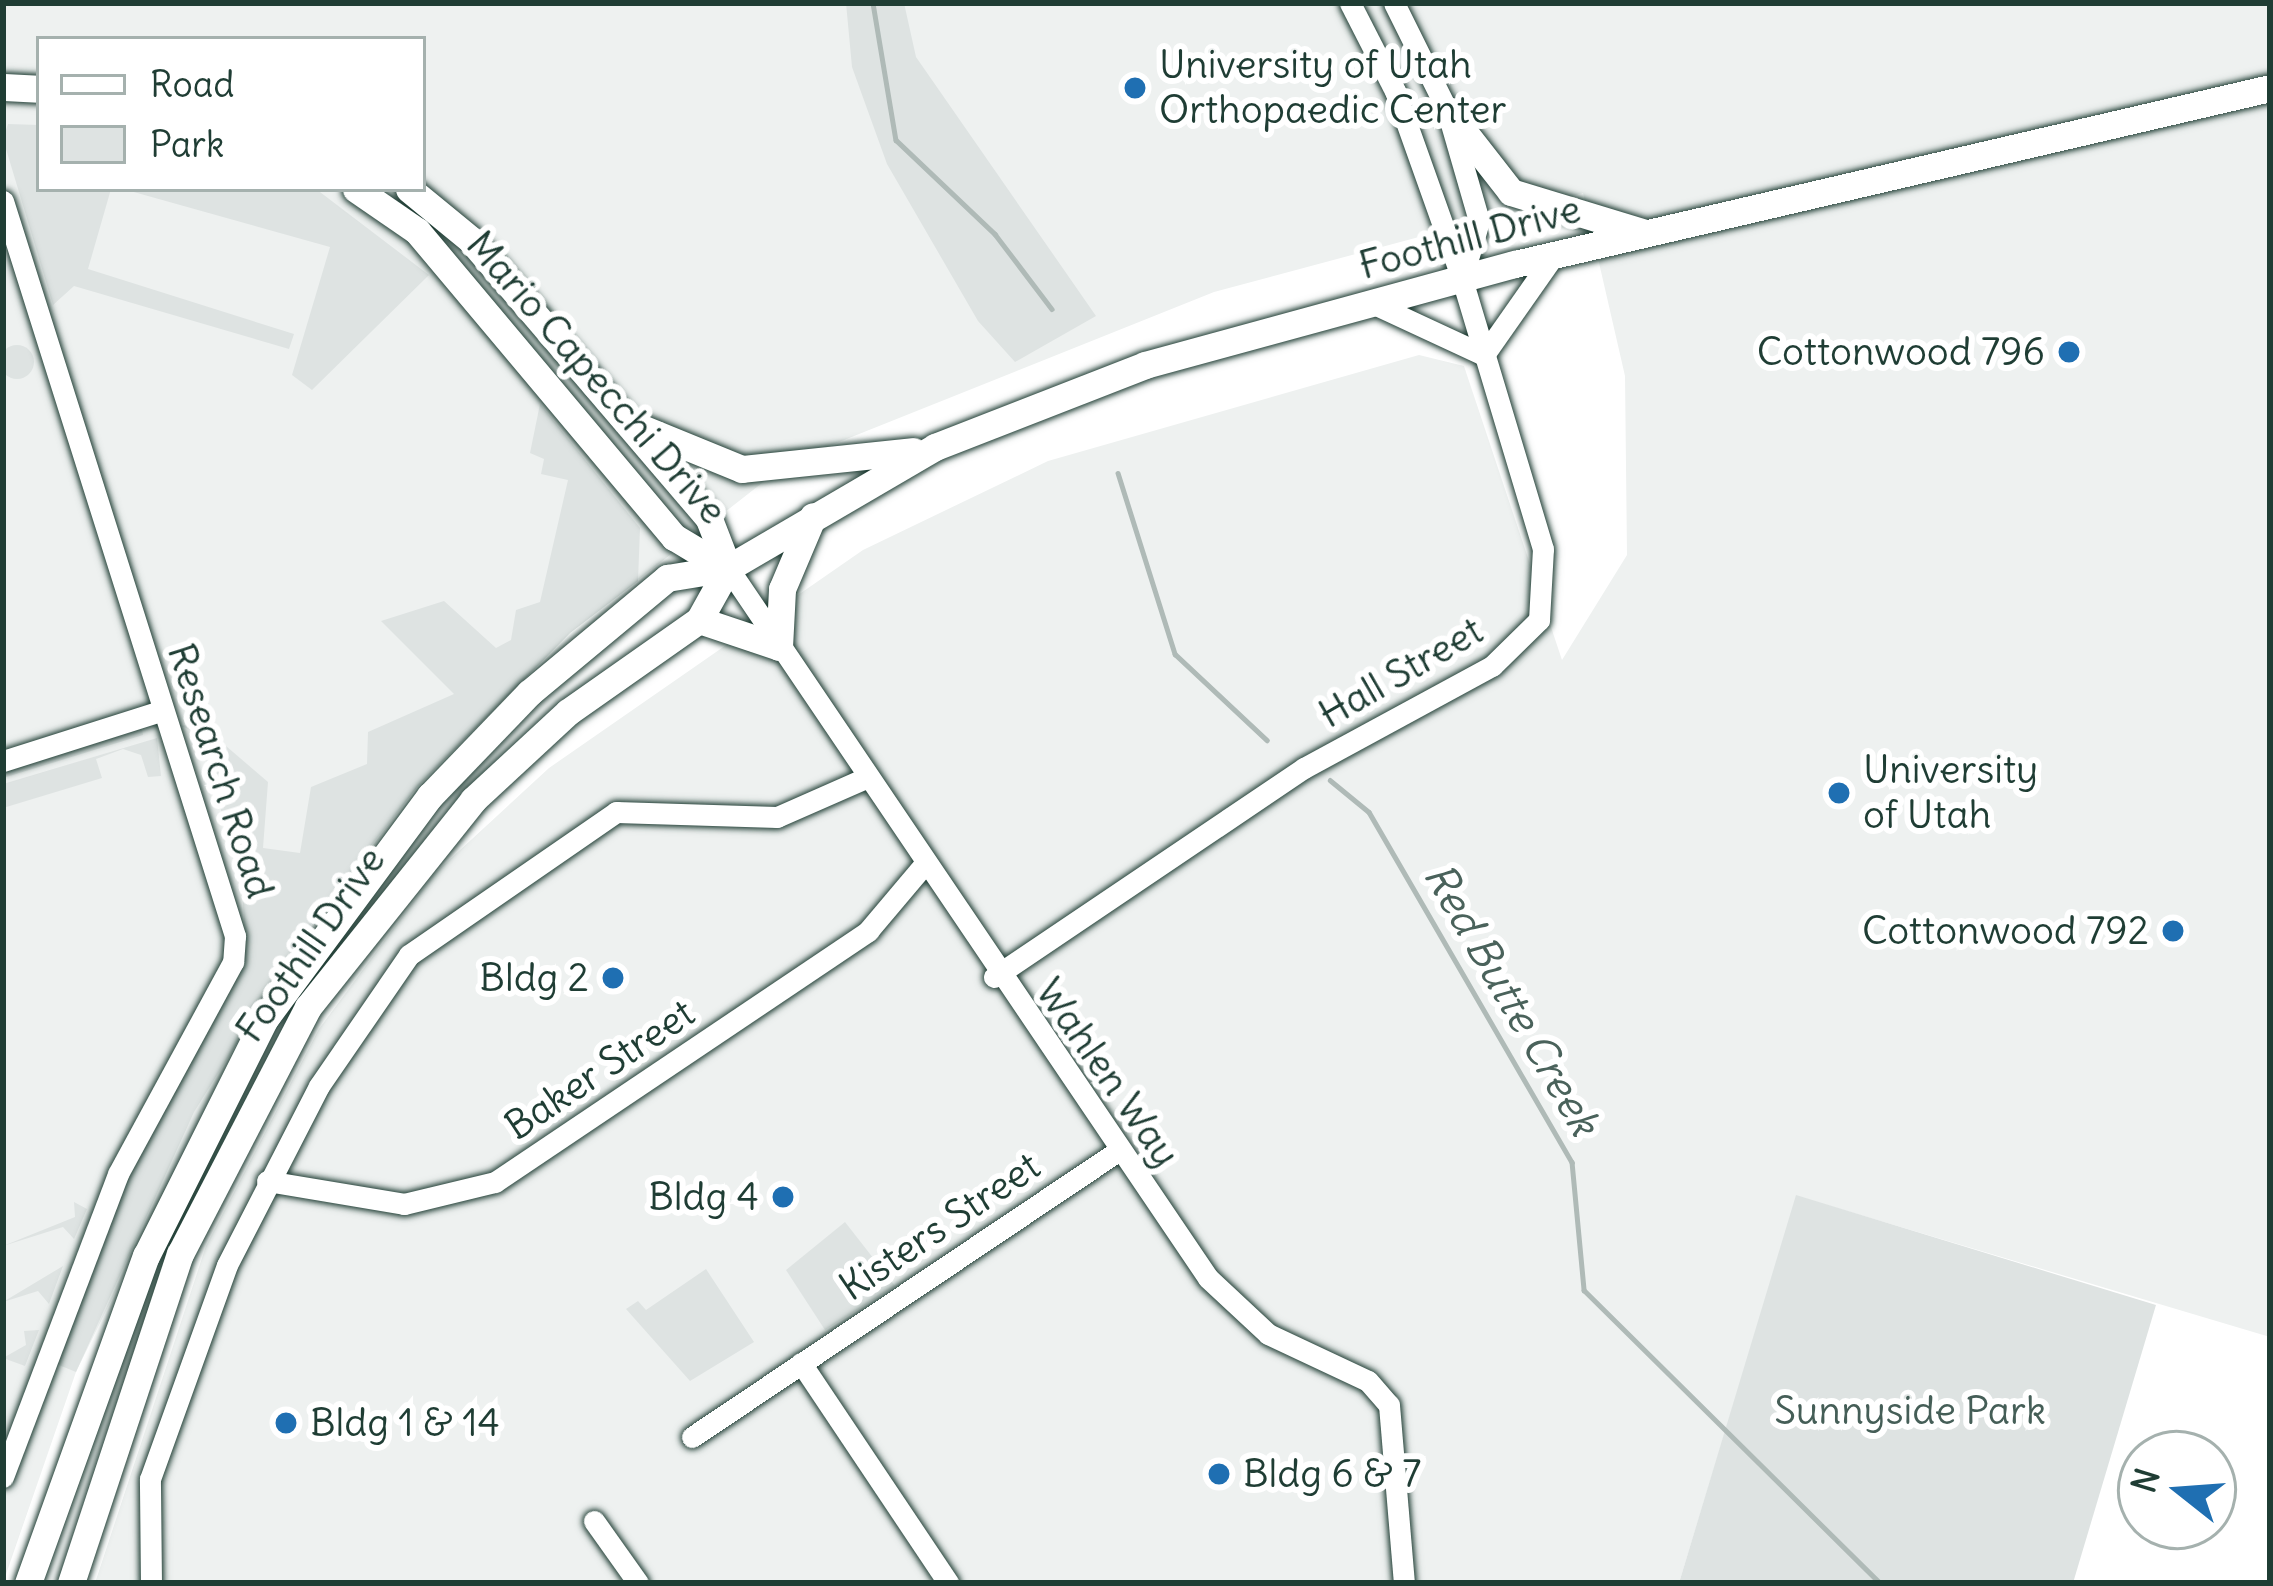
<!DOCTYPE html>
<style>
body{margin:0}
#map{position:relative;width:2273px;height:1586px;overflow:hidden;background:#fff;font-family:Delius,sans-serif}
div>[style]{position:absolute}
.built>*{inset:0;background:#eef1f0}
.green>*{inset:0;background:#dee3e2}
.round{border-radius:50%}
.stream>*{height:4.5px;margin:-2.25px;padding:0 2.25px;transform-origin:2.25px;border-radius:2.25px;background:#afbab7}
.roads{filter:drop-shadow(0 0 3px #1f3d34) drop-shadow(0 0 3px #1f3d34)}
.minor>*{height:21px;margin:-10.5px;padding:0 10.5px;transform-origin:10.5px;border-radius:10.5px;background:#fff}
.major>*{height:27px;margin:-13.5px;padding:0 13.5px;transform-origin:13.5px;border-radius:13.5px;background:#fff}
.dots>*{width:33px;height:33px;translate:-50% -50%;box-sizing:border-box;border:6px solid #fff;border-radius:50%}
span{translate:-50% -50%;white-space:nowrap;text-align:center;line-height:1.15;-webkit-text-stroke:12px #fff;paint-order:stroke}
.poi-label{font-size:39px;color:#1f3d34}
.left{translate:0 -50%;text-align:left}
.right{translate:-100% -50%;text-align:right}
.street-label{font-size:39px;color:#1f3d34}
.park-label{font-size:39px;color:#455e57}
.water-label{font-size:42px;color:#4a625b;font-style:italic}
.frame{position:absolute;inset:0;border:6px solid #1f3d34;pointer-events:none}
.legend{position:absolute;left:36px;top:36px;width:390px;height:156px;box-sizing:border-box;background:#fff;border:3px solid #a5b1ae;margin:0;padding:15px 21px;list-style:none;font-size:36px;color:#1f3d34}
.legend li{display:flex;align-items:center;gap:24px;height:60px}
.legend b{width:60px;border:3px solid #a5b1ae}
.north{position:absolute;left:2117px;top:1430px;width:120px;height:120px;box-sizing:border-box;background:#fff;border:3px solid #a5b1ae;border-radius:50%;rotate:287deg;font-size:33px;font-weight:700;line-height:48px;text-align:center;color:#1f3d34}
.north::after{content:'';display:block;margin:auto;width:42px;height:54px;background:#1f6fb2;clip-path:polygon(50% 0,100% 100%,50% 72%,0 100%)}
</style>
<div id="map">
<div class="built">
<div style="clip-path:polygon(evenodd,3px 3px,2270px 3px,2270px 1337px,1797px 1196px,1679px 1583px,95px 1583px,206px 1246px,319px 1029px,434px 874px,549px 768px,863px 550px,1048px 461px,1419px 355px,1464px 366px,1562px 660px,1627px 555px,1625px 376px,1583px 193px,1214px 292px,789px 462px,570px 633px,417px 787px,253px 1010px,76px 1372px,3px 1583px,3px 3px,39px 39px,423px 39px,423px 189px,39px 189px,39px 39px)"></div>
</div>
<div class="green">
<div style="clip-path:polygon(846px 3px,904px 3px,916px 57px,1096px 316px,1015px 362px,978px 321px,887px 164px,852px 67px)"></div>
<div style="clip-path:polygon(8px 124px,39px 125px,39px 189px,111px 189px,88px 269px,294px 334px,289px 349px,74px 286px,53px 305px,3px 139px)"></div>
<div style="clip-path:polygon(123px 189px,316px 189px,429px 275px,312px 390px,292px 375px,330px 247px)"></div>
<div class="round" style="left:0;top:345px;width:34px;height:34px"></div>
<div style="clip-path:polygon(540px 404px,640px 528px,638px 581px,570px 633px,417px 787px,317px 915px,194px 1112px,76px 1372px,54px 1363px,116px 1204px,246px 949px,241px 875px,197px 733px,181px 726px,198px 722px,268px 782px,263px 848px,300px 853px,311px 787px,367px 764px,368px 732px,454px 694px,381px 621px,444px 601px,496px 648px,511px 640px,516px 610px,540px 602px,568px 480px,541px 474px,544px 459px,530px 453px)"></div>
<div style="clip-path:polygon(142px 729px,143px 735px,3px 778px,3px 773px)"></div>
<div style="clip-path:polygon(157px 738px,161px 776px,148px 777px,141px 755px,123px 749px,96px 759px,102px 778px,3px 808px,3px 784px)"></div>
<div style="clip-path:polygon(1796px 1195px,2156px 1305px,2073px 1583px,1679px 1583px)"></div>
<div style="clip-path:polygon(74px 1202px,87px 1209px,74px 1239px,63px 1227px,3px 1246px,75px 1217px)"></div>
<div style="clip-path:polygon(845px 1222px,895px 1286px,825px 1330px,786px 1270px)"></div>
<div style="clip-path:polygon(63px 1266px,49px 1304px,38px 1291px,3px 1302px)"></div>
<div style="clip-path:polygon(706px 1269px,754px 1342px,690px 1381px,626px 1309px,638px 1301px,646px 1310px)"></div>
<div style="clip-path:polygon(39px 1330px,25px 1366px,3px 1358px,26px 1345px,24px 1331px)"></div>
</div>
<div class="stream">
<div style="left:873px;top:3px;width:139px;rotate:80.5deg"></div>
<div style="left:896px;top:140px;width:137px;rotate:43.5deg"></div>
<div style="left:995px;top:234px;width:94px;rotate:52.8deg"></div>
<div style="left:1118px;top:473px;width:190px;rotate:72.5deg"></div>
<div style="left:1175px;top:654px;width:126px;rotate:43.1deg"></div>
<div style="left:1330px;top:780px;width:50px;rotate:39.4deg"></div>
<div style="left:1369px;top:812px;width:405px;rotate:59.9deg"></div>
<div style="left:1572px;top:1162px;width:129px;rotate:84.6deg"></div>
<div style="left:1584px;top:1290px;width:416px;rotate:44.7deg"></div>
</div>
<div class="roads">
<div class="minor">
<div style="left:1394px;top:3px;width:119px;rotate:63.6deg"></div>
<div style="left:1447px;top:110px;width:116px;rotate:73.9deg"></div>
<div style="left:1479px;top:221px;width:60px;rotate:106.3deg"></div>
<div style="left:3px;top:201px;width:771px;rotate:72.48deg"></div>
<div style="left:235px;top:936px;width:26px;rotate:94deg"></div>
<div style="left:233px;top:962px;width:241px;rotate:118.5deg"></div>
<div style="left:118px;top:1174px;width:324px;rotate:110.8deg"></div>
<div style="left:1374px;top:304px;width:121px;rotate:24.9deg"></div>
<div style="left:1484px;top:355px;width:122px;rotate:-55deg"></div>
<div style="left:728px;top:568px;width:857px;rotate:55.94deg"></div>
<div style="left:1208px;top:1278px;width:82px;rotate:43deg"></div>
<div style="left:1268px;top:1334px;width:110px;rotate:25.2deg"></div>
<div style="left:1368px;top:1381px;width:32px;rotate:49deg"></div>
<div style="left:1389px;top:1405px;width:179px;rotate:85.2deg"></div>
<div style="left:3px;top:761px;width:166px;rotate:-17.6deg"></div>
<div style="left:994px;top:977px;width:374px;rotate:-34deg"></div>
<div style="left:1304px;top:768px;width:214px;rotate:-28.5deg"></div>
<div style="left:1492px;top:666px;width:66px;rotate:-44.4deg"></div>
<div style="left:1539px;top:620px;width:71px;rotate:-86.8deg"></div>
<div style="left:1543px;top:549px;width:282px;rotate:-106.7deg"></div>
<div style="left:1462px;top:279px;width:200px;rotate:-109.6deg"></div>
<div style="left:1395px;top:91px;width:99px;rotate:-117.1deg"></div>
<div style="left:267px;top:1181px;width:139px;rotate:9.5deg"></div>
<div style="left:404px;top:1204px;width:94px;rotate:-13.6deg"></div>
<div style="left:495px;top:1182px;width:450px;rotate:-33.9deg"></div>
<div style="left:868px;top:931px;width:84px;rotate:-49.8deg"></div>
<div style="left:801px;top:1363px;width:265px;rotate:56.2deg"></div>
<div style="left:692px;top:1437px;width:513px;rotate:-33.88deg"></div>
<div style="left:594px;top:1521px;width:76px;rotate:54.6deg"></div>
<div style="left:151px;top:1583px;width:104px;rotate:-90.6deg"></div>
<div style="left:150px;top:1479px;width:227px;rotate:-70.2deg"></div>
<div style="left:227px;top:1265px;width:201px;rotate:-62.8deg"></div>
<div style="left:319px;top:1086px;width:159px;rotate:-55.5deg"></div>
<div style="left:409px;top:955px;width:252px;rotate:-34.6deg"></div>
<div style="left:616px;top:812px;width:161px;rotate:1.8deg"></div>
<div style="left:777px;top:817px;width:99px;rotate:-23.7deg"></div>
</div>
<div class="major">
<div style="left:3px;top:87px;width:36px;rotate:3deg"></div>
<div style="left:1447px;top:110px;width:104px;rotate:52deg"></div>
<div style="left:1511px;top:192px;width:137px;rotate:17deg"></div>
<div style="left:356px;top:189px;width:74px;rotate:34.5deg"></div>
<div style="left:417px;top:231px;width:400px;rotate:50deg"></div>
<div style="left:674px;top:537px;width:58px;rotate:31deg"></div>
<div style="left:409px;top:189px;width:80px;rotate:39.4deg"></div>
<div style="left:471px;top:240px;width:367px;rotate:49.5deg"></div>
<div style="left:709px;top:519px;width:53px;rotate:68.8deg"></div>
<div style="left:639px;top:427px;width:111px;rotate:22.2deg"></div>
<div style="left:742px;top:469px;width:172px;rotate:-6deg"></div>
<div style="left:699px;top:620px;width:84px;rotate:18.6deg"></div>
<div style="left:779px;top:647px;width:58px;rotate:-87deg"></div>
<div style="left:782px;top:589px;width:79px;rotate:-67deg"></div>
<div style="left:28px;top:1583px;width:348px;rotate:-70.2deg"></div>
<div style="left:146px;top:1256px;width:264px;rotate:-63.4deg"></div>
<div style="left:264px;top:1020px;width:279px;rotate:-53.5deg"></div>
<div style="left:430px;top:796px;width:143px;rotate:-46.1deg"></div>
<div style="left:529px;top:693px;width:180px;rotate:-39.8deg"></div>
<div style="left:667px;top:578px;width:62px;rotate:-9.3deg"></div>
<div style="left:728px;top:568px;width:240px;rotate:-30.3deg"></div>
<div style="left:935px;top:447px;width:225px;rotate:-21.3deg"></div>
<div style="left:1145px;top:365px;width:384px;rotate:-15.3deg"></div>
<div style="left:1515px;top:264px;width:775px;rotate:-13.12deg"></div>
<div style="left:71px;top:1583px;width:347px;rotate:-71.7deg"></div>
<div style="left:180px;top:1254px;width:278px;rotate:-62.6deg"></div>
<div style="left:308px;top:1007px;width:265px;rotate:-51.4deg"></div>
<div style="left:473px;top:800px;width:129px;rotate:-42.8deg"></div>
<div style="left:568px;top:712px;width:160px;rotate:-35.1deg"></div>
<div style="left:699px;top:620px;width:60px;rotate:-60.9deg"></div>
</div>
</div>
<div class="dots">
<div style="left:1135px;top:88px;background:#1f6fb2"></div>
<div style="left:2069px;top:352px;background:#1f6fb2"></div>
<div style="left:1839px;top:793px;background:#1f6fb2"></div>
<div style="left:2173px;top:931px;background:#1f6fb2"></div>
<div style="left:613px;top:978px;background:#1f6fb2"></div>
<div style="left:783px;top:1197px;background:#1f6fb2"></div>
<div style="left:286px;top:1423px;background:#1f6fb2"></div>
<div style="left:1219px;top:1474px;background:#1f6fb2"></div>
</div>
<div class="poi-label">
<span class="left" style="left:1159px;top:88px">University of Utah<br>Orthopaedic Center</span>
<span class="right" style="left:2045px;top:352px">Cottonwood 796</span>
<span class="left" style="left:1863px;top:793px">University<br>of Utah</span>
<span class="right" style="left:2149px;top:931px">Cottonwood 792</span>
<span class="right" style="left:589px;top:978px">Bldg 2</span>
<span class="right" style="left:759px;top:1197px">Bldg 4</span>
<span class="left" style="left:310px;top:1423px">Bldg 1 &amp; 14</span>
<span class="left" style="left:1243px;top:1474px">Bldg 6 &amp; 7</span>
</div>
<div class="street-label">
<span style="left:1470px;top:238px;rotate:-15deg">Foothill Drive</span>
<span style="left:596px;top:378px;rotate:49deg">Mario Capecchi Drive</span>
<span style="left:1401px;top:673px;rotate:-30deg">Hall Street</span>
<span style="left:220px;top:771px;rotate:72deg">Research Road</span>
<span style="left:311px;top:945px;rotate:-55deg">Foothill Drive</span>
<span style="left:600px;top:1070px;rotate:-34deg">Baker Street</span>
<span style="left:1107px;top:1073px;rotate:55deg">Wahlen Way</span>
<span style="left:940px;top:1227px;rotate:-34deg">Kisters Street</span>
</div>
<div class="park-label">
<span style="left:1910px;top:1411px">Sunnyside Park</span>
</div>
<div class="water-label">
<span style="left:1512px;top:999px;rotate:60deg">Red Butte Creek</span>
</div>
<div class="frame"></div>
<ul class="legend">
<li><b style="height:15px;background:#fff"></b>Road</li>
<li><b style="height:33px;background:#dee3e2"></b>Park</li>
</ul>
<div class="north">N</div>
</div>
